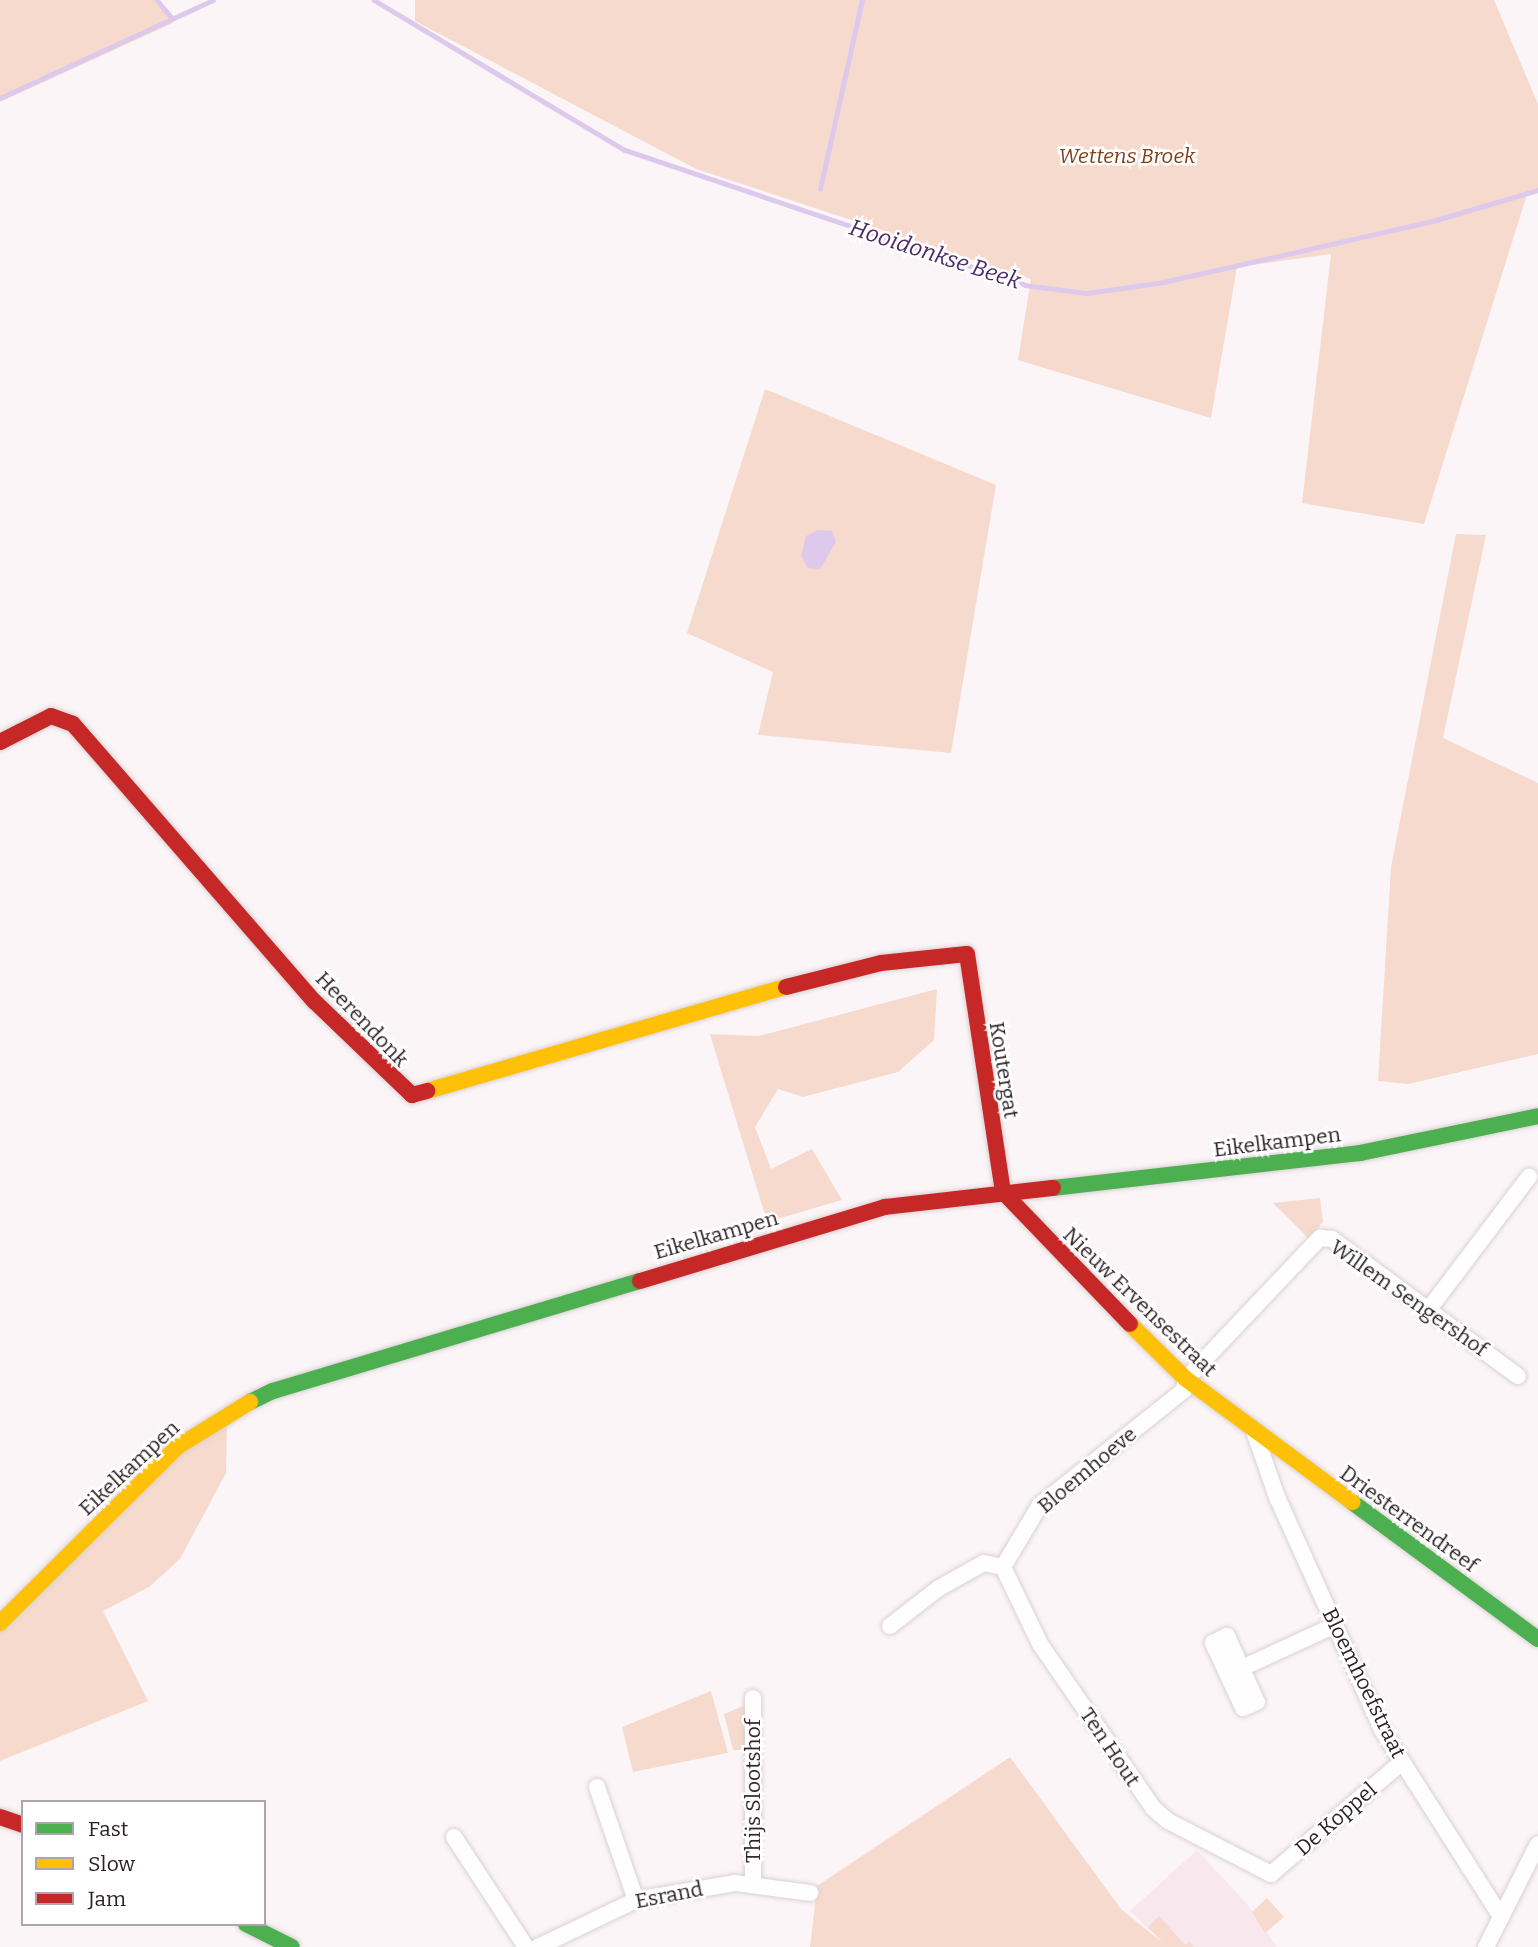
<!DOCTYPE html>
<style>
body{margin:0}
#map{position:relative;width:1538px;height:1947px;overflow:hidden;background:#fcf5f7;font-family:Bitter,serif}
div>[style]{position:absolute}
.built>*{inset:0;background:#f8e7ec}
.green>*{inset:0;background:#f6dacd}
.water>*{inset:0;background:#ddc9ec}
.stream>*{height:4.5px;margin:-2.25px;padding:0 2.25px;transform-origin:2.25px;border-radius:2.25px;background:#ddc9ec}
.roads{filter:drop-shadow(0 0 2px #dad1d3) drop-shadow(0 0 2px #dad1d3)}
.street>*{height:16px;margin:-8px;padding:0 8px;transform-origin:8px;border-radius:8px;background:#fffefe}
.fast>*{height:16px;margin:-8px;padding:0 8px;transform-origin:8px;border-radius:8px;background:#4caf50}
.slow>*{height:16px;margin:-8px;padding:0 8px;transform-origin:8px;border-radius:8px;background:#ffc107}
.jam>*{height:16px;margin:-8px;padding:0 8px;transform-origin:8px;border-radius:8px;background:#c62828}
span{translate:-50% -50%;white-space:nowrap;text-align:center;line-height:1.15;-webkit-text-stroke:5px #fff;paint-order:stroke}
.park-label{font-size:21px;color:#803e15;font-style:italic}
.street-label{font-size:21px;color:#2c2024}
.water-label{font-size:23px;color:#4c2a66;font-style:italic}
.legend{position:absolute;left:21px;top:1800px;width:245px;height:126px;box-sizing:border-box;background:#fff;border:2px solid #aba6a7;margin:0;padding:9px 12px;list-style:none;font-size:21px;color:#2c2024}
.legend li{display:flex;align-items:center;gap:14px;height:35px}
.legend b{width:35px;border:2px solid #aba6a7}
</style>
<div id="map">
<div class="built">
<div style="clip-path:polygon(1197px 1850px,1247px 1904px,1277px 1947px,1167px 1947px,1130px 1911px)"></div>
</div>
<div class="green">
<div style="clip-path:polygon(0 0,156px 0,173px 23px,0 102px)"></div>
<div style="clip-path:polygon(415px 0,1494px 0,1538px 104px,1538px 189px,1528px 191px,1424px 524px,1302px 503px,1331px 254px,1237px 267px,1211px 418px,1018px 360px,1031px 279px,696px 169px,415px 21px)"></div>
<div style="clip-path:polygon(765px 389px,996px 485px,951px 753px,758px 735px,773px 672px,687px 633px)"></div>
<div style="clip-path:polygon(1456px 534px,1486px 535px,1443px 738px,1538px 783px,1538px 1054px,1408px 1084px,1378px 1081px,1391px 867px)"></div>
<div style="clip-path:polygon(937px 989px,934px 1040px,898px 1072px,803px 1097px,778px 1089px,755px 1127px,771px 1169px,812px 1149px,842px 1200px,767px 1222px,710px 1034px,759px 1036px)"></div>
<div style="clip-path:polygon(1320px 1198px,1323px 1222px,1308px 1238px,1273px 1203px)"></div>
<div style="clip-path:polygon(227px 1421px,226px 1473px,180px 1559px,149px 1587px,103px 1611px,148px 1701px,0 1761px,0 1630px,177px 1456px)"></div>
<div style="clip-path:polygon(711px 1691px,728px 1753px,633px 1772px,622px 1727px)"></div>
<div style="clip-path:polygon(743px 1706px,749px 1709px,747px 1750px,733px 1750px,724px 1714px)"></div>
<div style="clip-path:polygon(1010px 1757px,1121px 1909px,1163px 1943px,1148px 1927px,1159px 1916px,1185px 1945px,1190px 1942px,1194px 1947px,810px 1947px,817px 1886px)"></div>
<div style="clip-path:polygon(1267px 1898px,1284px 1917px,1265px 1933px,1252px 1912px)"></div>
</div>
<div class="water">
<div style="clip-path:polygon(818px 530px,832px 531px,836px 542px,820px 569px,808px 568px,801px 556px,806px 536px)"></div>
</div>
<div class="stream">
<div style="left:157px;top:0;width:23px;rotate:50deg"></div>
<div style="left:374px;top:0;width:292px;rotate:30.9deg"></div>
<div style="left:625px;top:150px;width:422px;rotate:18.6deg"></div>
<div style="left:1025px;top:285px;width:63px;rotate:7.4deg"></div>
<div style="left:1087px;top:293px;width:78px;rotate:-8.1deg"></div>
<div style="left:1164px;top:282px;width:279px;rotate:-12.8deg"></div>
<div style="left:1436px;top:220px;width:106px;rotate:-16.4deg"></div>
<div style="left:0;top:98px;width:234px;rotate:-24.7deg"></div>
<div style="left:820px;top:189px;width:194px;rotate:-77.5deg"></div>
</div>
<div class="roads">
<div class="street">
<div style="left:1429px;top:1309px;width:166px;rotate:-52.9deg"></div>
<div style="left:1255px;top:1434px;width:67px;rotate:70.8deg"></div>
<div style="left:1277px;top:1497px;width:256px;rotate:65.7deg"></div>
<div style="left:1382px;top:1730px;width:222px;rotate:57.5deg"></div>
<div style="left:1003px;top:1567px;width:85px;rotate:64.3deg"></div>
<div style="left:1040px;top:1644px;width:199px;rotate:55.4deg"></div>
<div style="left:1153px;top:1808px;width:20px;rotate:41deg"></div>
<div style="left:1168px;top:1821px;width:116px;rotate:27.2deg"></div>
<div style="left:1271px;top:1874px;width:171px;rotate:-40.5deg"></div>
<div style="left:890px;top:1626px;width:62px;rotate:-37.8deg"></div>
<div style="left:939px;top:1588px;width:51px;rotate:-29.1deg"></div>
<div style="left:984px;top:1563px;width:19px;rotate:12deg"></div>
<div style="left:1003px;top:1567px;width:72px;rotate:-59.2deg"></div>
<div style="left:1040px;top:1505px;width:184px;rotate:-38.6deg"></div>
<div style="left:1184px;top:1390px;width:11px;rotate:-80deg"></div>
<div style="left:1186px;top:1379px;width:195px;rotate:-46.5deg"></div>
<div style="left:1320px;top:1238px;width:12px;rotate:5deg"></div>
<div style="left:1332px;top:1239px;width:231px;rotate:36.4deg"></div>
<div style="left:1227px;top:1636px;width:72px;rotate:65.6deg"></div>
<div style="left:1257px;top:1702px;width:15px;rotate:157deg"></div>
<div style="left:1243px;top:1708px;width:72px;rotate:-114.8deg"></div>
<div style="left:1213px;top:1643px;width:16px;rotate:-27deg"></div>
<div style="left:1242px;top:1668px;width:102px;rotate:-24.8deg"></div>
<div style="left:597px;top:1787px;width:120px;rotate:71deg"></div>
<div style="left:454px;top:1837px;width:131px;rotate:56.8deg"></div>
<div style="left:753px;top:1885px;width:187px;rotate:-90deg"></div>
<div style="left:538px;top:1947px;width:109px;rotate:-25.6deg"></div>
<div style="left:636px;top:1900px;width:100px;rotate:-9.7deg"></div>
<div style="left:735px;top:1883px;width:76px;rotate:7.6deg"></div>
<div style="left:1486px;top:1947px;width:115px;rotate:-63.2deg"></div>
</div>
<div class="fast">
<div style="left:1053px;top:1188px;width:309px;rotate:-6.5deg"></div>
<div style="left:1360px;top:1153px;width:182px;rotate:-11.7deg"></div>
<div style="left:250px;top:1402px;width:25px;rotate:-26deg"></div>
<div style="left:273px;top:1391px;width:383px;rotate:-16.7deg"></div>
<div style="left:1352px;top:1502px;width:231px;rotate:36.4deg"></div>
<div style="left:246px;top:1924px;width:51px;rotate:26.6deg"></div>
</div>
<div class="slow">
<div style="left:427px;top:1091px;width:374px;rotate:-16.2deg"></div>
<div style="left:1130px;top:1324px;width:78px;rotate:44.5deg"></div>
<div style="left:1186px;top:1379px;width:207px;rotate:36.5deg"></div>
<div style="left:0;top:1623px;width:250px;rotate:-44.8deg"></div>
<div style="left:177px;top:1447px;width:86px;rotate:-31.7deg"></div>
</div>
<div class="jam">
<div style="left:0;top:742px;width:57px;rotate:-27deg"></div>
<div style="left:51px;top:716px;width:23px;rotate:20deg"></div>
<div style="left:73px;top:724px;width:367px;rotate:49deg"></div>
<div style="left:314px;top:1001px;width:136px;rotate:43.8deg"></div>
<div style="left:412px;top:1095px;width:16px;rotate:-15deg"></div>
<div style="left:786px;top:987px;width:98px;rotate:-14.2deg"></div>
<div style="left:881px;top:963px;width:86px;rotate:-6deg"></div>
<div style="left:967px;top:954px;width:241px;rotate:81.4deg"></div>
<div style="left:1003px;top:1192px;width:183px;rotate:46.1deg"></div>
<div style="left:640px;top:1281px;width:256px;rotate:-16.8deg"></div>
<div style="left:885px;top:1207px;width:169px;rotate:-6.5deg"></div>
<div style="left:0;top:1817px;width:24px;rotate:19deg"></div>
</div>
</div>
<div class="park-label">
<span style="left:1127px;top:156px">Wettens Broek</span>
</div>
<div class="street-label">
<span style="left:362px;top:1019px;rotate:46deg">Heerendonk</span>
<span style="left:1004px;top:1070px;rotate:81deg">Koutergat</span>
<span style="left:1277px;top:1142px;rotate:-7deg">Eikelkampen</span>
<span style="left:716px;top:1235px;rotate:-16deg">Eikelkampen</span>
<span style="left:1409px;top:1298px;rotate:35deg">Willem Sengershof</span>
<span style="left:1140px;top:1302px;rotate:44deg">Nieuw Ervensestraat</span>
<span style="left:129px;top:1468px;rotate:-43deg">Eikelkampen</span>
<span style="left:1087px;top:1470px;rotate:-40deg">Bloemhoeve</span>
<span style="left:1409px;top:1519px;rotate:36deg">Driesterrendreef</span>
<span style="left:1364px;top:1683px;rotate:64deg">Bloemhoefstraat</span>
<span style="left:1110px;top:1747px;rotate:56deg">Ten Hout</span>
<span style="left:753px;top:1791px;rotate:-90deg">Thijs Slootshof</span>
<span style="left:1336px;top:1819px;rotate:-41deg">De Koppel</span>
<span style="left:669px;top:1895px;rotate:-11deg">Esrand</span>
</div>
<div class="water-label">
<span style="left:935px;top:254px;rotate:18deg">Hooidonkse Beek</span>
</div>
<ul class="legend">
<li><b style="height:9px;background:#4caf50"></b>Fast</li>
<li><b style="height:9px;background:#ffc107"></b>Slow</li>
<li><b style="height:9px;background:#c62828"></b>Jam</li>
</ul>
</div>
